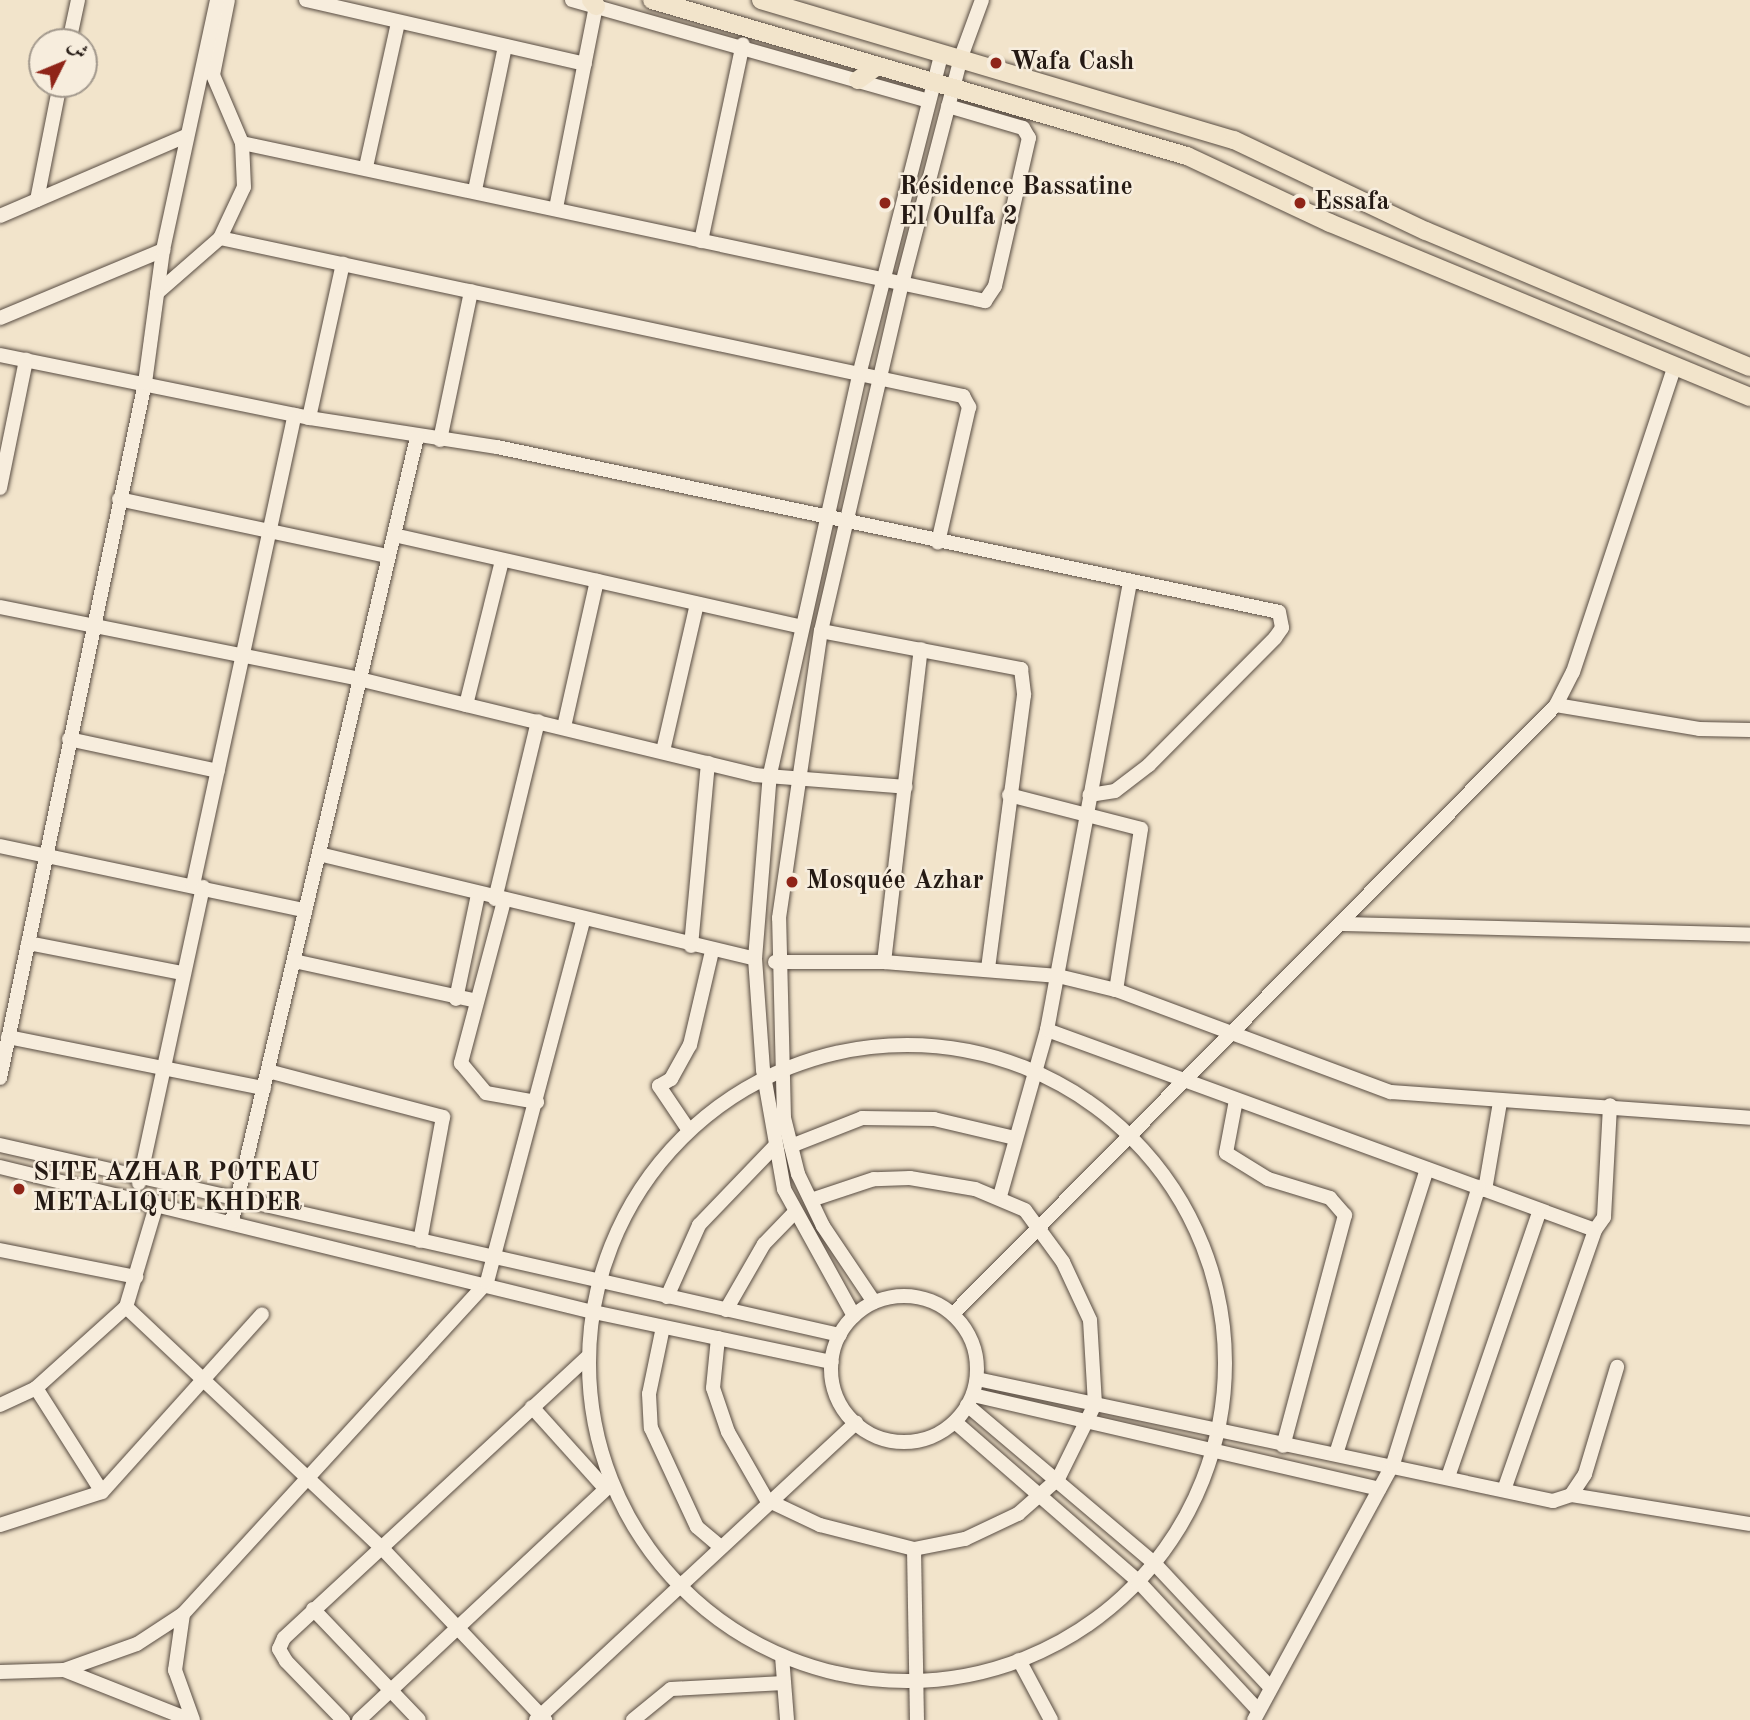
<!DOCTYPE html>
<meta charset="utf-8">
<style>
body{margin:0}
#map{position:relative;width:1750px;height:1720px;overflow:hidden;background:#f2e4cb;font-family:"Old Standard TT",Amiri,serif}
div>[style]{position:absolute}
.roads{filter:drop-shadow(0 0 2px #584c42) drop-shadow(0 0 2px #584c42)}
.minor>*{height:14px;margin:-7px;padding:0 7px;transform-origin:7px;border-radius:7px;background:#f7eddd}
.minor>.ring{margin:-7px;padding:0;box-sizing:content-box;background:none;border:14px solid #f7eddd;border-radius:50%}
.major>*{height:18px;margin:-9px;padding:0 9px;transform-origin:9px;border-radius:9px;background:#f2e4cb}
.dots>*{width:19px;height:19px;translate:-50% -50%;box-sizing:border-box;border:4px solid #f7eddd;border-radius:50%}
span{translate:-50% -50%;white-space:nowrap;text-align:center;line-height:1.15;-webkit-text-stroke:5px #f7eddd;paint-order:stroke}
.poi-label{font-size:26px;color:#251a14;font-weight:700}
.left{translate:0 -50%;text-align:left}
.north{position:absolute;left:28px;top:28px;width:70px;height:70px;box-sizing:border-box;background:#f7eddd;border:2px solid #a3998d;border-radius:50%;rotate:47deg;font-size:19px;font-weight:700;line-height:28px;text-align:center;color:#251a14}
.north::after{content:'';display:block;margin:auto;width:24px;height:32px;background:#8f2418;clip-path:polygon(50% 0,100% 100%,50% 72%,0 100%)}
</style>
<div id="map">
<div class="roads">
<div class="minor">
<div style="left:306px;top:0;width:286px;rotate:12.9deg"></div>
<div style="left:572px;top:0;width:370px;rotate:15.8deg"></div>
<div style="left:69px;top:42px;width:43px;rotate:-77.9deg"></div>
<div style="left:242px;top:143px;width:760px;rotate:12.01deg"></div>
<div style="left:985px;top:301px;width:18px;rotate:-56deg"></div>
<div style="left:995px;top:286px;width:152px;rotate:-77.1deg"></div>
<div style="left:1029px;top:138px;width:12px;rotate:-121deg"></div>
<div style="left:1023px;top:128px;width:78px;rotate:-163.7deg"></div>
<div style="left:366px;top:167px;width:148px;rotate:-77.5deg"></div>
<div style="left:475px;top:190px;width:147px;rotate:-78.2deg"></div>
<div style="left:37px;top:200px;width:118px;rotate:-78.8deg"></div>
<div style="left:556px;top:208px;width:206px;rotate:-78.8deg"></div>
<div style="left:0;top:216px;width:202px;rotate:-23.3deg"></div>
<div style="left:220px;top:238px;width:760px;rotate:12.01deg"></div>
<div style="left:963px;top:396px;width:13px;rotate:61deg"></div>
<div style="left:969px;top:407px;width:139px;rotate:102.9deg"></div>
<div style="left:701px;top:241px;width:201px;rotate:-78deg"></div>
<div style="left:157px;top:293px;width:84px;rotate:-41.1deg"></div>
<div style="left:220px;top:238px;width:56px;rotate:-64.8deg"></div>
<div style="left:244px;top:187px;width:44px;rotate:-92.6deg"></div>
<div style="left:242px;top:143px;width:74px;rotate:-113.1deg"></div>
<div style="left:213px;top:75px;width:76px;rotate:-78.7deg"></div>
<div style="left:0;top:318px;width:177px;rotate:-22.6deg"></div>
<div style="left:0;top:355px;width:315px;rotate:11.5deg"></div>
<div style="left:309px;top:418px;width:190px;rotate:8.8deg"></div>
<div style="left:497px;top:447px;width:799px;rotate:11.91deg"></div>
<div style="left:1279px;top:612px;width:16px;rotate:79deg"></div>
<div style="left:1282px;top:628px;width:12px;rotate:125deg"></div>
<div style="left:1275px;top:638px;width:179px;rotate:134.8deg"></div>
<div style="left:1149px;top:765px;width:43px;rotate:142.6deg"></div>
<div style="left:1115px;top:791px;width:26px;rotate:171deg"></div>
<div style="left:309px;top:418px;width:158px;rotate:-77.6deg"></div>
<div style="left:440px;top:440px;width:152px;rotate:-78.2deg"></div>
<div style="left:0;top:488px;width:131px;rotate:-78.5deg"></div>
<div style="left:119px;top:499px;width:275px;rotate:12deg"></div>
<div style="left:394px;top:535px;width:418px;rotate:12.7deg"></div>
<div style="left:0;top:607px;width:366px;rotate:11.3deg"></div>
<div style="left:359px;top:679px;width:407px;rotate:13.6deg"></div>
<div style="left:755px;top:775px;width:151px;rotate:4.5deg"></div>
<div style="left:821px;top:631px;width:204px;rotate:10.8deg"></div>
<div style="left:1021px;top:669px;width:26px;rotate:83deg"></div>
<div style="left:1024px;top:695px;width:275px;rotate:97.5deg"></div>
<div style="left:466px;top:705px;width:148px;rotate:-76deg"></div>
<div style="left:1556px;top:705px;width:145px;rotate:9.5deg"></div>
<div style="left:1699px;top:729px;width:51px;rotate:1.1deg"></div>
<div style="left:564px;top:727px;width:150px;rotate:-77.3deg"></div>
<div style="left:69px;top:739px;width:152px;rotate:12.1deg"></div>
<div style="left:663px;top:751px;width:151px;rotate:-77deg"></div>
<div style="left:1009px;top:795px;width:136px;rotate:14.4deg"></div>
<div style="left:1141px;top:829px;width:163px;rotate:98.8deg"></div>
<div style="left:0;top:846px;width:312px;rotate:11.9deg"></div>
<div style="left:319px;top:854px;width:448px;rotate:13.5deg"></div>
<div style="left:193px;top:885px;width:481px;rotate:-77.8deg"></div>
<div style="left:495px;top:899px;width:183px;rotate:-76.4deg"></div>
<div style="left:504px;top:901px;width:168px;rotate:104.9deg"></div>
<div style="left:461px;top:1063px;width:39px;rotate:50deg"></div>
<div style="left:486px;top:1093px;width:52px;rotate:10deg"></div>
<div style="left:1342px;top:924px;width:408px;rotate:1.5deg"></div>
<div style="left:28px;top:943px;width:157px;rotate:11deg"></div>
<div style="left:691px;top:946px;width:184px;rotate:-84.7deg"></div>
<div style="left:294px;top:961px;width:187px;rotate:12.3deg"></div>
<div style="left:775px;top:962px;width:109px"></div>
<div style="left:884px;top:962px;width:175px;rotate:4.6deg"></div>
<div style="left:1058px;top:976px;width:60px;rotate:13.6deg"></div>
<div style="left:1116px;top:990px;width:293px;rotate:20.4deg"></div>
<div style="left:1391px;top:1092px;width:360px;rotate:4.1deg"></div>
<div style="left:884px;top:962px;width:315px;rotate:-83.3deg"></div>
<div style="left:456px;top:999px;width:106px;rotate:-78.1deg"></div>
<div style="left:1047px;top:1030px;width:583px;rotate:20.05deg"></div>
<div style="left:1595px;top:1230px;width:16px;rotate:-55deg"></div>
<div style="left:1604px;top:1217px;width:112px;rotate:-86.9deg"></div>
<div style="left:8px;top:1037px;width:261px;rotate:11.3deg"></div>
<div class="ring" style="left:589px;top:1045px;width:622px;height:622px"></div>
<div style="left:268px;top:1071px;width:181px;rotate:14.7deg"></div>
<div style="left:443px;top:1117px;width:126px;rotate:100.5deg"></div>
<div style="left:0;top:1078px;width:710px;rotate:-78.22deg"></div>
<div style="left:145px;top:383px;width:134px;rotate:-82.3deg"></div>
<div style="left:163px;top:250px;width:256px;rotate:-77.8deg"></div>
<div style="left:1236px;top:1100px;width:54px;rotate:100.7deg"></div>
<div style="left:1226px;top:1153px;width:49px;rotate:31.8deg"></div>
<div style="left:1268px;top:1179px;width:65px;rotate:17deg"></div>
<div style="left:1330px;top:1198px;width:23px;rotate:49deg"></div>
<div style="left:1345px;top:1215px;width:239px;rotate:105deg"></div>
<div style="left:688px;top:1129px;width:52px;rotate:-124deg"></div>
<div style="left:659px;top:1086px;width:14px;rotate:-30deg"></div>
<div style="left:671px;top:1079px;width:39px;rotate:-61deg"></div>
<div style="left:690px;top:1045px;width:97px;rotate:-76.8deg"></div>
<div style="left:0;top:1145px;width:861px;rotate:12.75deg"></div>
<div style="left:791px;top:1146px;width:76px;rotate:-21.5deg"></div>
<div style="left:862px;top:1118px;width:72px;rotate:0.8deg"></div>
<div style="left:934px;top:1119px;width:83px;rotate:13.2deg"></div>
<div style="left:0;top:1167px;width:606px;rotate:13.74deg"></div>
<div style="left:589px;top:1311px;width:248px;rotate:11.9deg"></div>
<div style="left:139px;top:1183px;width:303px;rotate:-77.8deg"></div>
<div style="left:1485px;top:1190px;width:89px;rotate:-80.3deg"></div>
<div style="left:1000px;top:1196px;width:173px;rotate:-74.2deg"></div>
<div style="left:1047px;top:1030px;width:454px;rotate:-79.5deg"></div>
<div style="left:232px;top:1221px;width:806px;rotate:-76.72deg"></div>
<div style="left:0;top:1250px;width:139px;rotate:11.2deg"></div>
<div class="ring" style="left:831px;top:1296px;width:132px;height:132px"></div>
<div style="left:667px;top:1297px;width:79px;rotate:-66deg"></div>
<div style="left:699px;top:1225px;width:108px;rotate:-46.1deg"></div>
<div style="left:874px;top:1302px;width:92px;rotate:-123.9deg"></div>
<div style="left:823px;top:1226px;width:58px;rotate:-115.7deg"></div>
<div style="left:798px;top:1174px;width:58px;rotate:-104deg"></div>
<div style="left:784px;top:1118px;width:200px;rotate:-91.4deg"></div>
<div style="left:779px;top:918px;width:290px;rotate:-81.7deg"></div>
<div style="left:821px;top:631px;width:356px;rotate:-76.9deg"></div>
<div style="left:902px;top:284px;width:235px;rotate:-75.4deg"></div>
<div style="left:961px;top:57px;width:61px;rotate:-69.8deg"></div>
<div style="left:126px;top:1307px;width:349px;rotate:43.3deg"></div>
<div style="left:380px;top:1546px;width:240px;rotate:46.5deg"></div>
<div style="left:726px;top:1310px;width:76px;rotate:-60.1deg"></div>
<div style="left:764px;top:1244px;width:45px;rotate:-45.9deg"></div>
<div style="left:953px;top:1314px;width:857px;rotate:-45.28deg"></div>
<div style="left:1556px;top:705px;width:37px;rotate:-63deg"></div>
<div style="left:1573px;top:672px;width:324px;rotate:-71.6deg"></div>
<div style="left:854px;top:1316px;width:145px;rotate:-118.9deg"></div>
<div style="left:784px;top:1189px;width:121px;rotate:-100deg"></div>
<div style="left:763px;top:1070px;width:111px;rotate:-94.1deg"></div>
<div style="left:755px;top:959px;width:186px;rotate:-85.4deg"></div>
<div style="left:770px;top:774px;width:409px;rotate:-77.4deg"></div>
<div style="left:859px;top:375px;width:333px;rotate:-75.6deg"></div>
<div style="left:663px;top:1327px;width:68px;rotate:101.8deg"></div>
<div style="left:649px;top:1394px;width:34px;rotate:87deg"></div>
<div style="left:651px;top:1428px;width:109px;rotate:65.1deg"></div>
<div style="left:697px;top:1527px;width:30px;rotate:40deg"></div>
<div style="left:718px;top:1338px;width:50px;rotate:95.7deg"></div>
<div style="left:713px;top:1388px;width:46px;rotate:71.2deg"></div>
<div style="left:728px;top:1432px;width:78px;rotate:60.2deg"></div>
<div style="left:767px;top:1500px;width:59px;rotate:25.3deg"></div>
<div style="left:820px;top:1525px;width:97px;rotate:14.3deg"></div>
<div style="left:914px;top:1549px;width:52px;rotate:-11.1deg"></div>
<div style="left:965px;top:1539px;width:59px;rotate:-25.3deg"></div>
<div style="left:1018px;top:1514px;width:53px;rotate:-41.2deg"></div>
<div style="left:1058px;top:1479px;width:84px;rotate:-63.7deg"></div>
<div style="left:1095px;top:1404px;width:84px;rotate:-93.4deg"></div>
<div style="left:1090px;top:1320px;width:64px;rotate:-115deg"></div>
<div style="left:1063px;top:1262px;width:64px;rotate:-126.2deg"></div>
<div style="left:1025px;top:1210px;width:54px;rotate:-157.2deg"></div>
<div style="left:975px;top:1189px;width:66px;rotate:-170.4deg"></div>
<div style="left:910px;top:1178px;width:36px;rotate:178deg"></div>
<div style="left:874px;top:1179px;width:66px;rotate:161.6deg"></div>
<div style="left:977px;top:1379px;width:589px;rotate:11.96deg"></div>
<div style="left:1553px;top:1501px;width:19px;rotate:-18deg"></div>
<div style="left:1571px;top:1495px;width:25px;rotate:-56deg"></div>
<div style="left:1585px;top:1474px;width:112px;rotate:-73.3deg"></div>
<div style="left:36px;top:1388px;width:123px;rotate:57.6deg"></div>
<div style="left:973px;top:1395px;width:417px;rotate:13deg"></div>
<div style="left:0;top:1405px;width:40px;rotate:-25deg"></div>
<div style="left:36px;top:1388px;width:121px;rotate:-42deg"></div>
<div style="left:126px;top:1307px;width:109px;rotate:-73.4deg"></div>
<div style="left:967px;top:1405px;width:245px;rotate:40.2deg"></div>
<div style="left:1154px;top:1563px;width:168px;rotate:46.9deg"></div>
<div style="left:532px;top:1407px;width:109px;rotate:48deg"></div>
<div style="left:955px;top:1422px;width:242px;rotate:41deg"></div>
<div style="left:1138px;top:1581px;width:176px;rotate:47.1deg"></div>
<div style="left:1336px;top:1454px;width:299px;rotate:-72.3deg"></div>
<div style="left:1448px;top:1477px;width:282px;rotate:-71deg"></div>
<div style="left:1504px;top:1490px;width:275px;rotate:-70.7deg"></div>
<div style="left:1571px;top:1495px;width:181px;rotate:9.2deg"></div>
<div style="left:0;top:1525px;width:107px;rotate:-17.9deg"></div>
<div style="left:102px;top:1492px;width:239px;rotate:-48deg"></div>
<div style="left:914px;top:1549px;width:171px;rotate:89deg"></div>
<div style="left:313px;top:1609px;width:153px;rotate:46.3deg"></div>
<div style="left:183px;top:1614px;width:57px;rotate:98.1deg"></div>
<div style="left:175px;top:1670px;width:53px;rotate:70.2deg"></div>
<div style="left:782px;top:1656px;width:64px;rotate:85.5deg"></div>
<div style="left:1019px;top:1660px;width:68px;rotate:61.9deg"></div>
<div style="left:64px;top:1670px;width:77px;rotate:-19.6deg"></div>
<div style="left:137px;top:1644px;width:55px;rotate:-33.1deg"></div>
<div style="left:183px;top:1614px;width:450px;rotate:-47.5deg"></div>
<div style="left:487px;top:1282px;width:375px;rotate:-75.1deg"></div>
<div style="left:0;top:1672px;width:64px;rotate:-1.8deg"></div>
<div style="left:64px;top:1670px;width:136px;rotate:21.6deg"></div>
<div style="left:343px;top:1720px;width:82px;rotate:-134deg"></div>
<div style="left:286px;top:1661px;width:14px;rotate:-120deg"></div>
<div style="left:279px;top:1649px;width:12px;rotate:-66deg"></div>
<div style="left:284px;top:1638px;width:413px;rotate:-42.8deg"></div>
<div style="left:359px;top:1720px;width:345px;rotate:-43.1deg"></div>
<div style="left:536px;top:1720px;width:437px;rotate:-42.9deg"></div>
<div style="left:633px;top:1720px;width:49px;rotate:-39.2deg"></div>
<div style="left:671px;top:1689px;width:113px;rotate:-3deg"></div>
<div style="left:1254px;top:1720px;width:291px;rotate:-61.5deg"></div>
<div style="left:1393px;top:1464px;width:290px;rotate:-72.8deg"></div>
</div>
<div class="major">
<div style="left:591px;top:0;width:8px;rotate:50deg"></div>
<div style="left:652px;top:0;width:557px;rotate:16.26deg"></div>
<div style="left:1187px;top:156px;width:158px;rotate:25.1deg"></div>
<div style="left:1330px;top:223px;width:455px;rotate:22.5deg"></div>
<div style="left:761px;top:0;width:493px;rotate:16.5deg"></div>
<div style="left:1234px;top:140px;width:212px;rotate:25.4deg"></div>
<div style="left:1426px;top:231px;width:351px;rotate:22.8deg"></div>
<div style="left:858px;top:80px;width:24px;rotate:-36deg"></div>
</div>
</div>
<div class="dots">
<div style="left:996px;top:63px;background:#8f2418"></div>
<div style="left:885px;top:203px;background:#8f2418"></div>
<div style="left:1300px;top:203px;background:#8f2418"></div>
<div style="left:792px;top:882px;background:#8f2418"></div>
<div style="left:19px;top:1189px;background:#8f2418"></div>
</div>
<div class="poi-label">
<span class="left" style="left:1010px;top:63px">Wafa Cash</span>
<span class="left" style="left:899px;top:203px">Résidence Bassatine<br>El Oulfa 2</span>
<span class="left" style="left:1314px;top:203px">Essafa</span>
<span class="left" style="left:806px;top:882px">Mosquée Azhar</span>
<span class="left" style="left:33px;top:1189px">SITE AZHAR POTEAU<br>METALIQUE KHDER</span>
</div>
<div class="north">ش</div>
</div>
